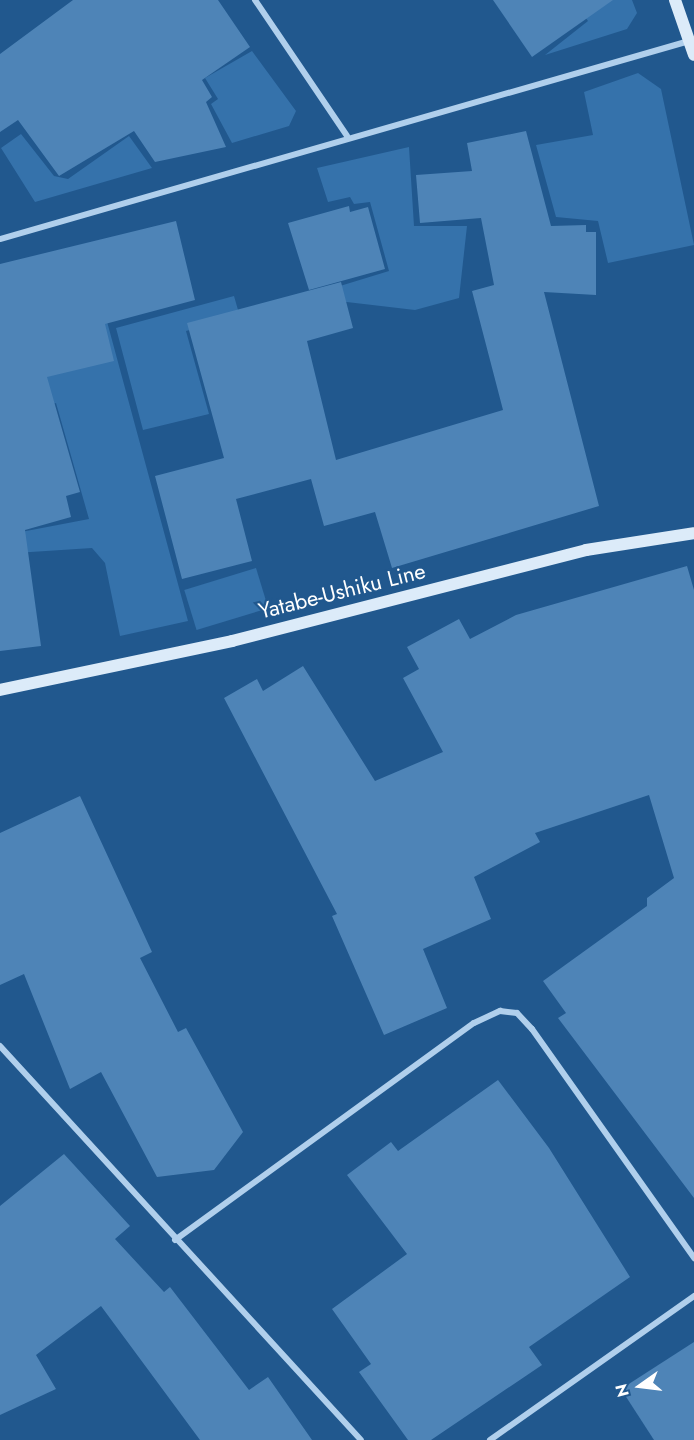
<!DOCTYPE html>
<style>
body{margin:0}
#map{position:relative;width:694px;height:1440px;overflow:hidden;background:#21588e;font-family:Jost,sans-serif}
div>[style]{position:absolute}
.green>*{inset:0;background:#3572ab;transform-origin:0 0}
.building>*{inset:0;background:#4e84b7}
.street>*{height:6px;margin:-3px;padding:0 3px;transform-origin:3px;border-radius:3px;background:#b0cfec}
.secondary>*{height:12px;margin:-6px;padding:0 6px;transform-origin:6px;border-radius:6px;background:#dcebf9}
span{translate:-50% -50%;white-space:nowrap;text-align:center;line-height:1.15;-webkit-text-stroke:4.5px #21588e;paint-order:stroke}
.street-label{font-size:22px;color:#fff}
.north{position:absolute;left:610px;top:1356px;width:60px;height:60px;-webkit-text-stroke:4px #21588e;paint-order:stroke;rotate:256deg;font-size:16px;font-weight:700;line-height:24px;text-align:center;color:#fff}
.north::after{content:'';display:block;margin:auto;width:21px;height:27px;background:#fff;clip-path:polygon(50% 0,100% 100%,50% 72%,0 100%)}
</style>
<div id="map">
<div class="green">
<div style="clip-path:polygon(573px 0,632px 0,637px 13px,627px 29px,545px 55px,588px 21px)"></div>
<div style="clip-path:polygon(252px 51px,296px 111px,289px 126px,232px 143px,211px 104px,218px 99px,205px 78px)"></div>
<div style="clip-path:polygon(638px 73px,661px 89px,694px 245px,608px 263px,598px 221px,556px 217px,536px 145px,593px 135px,584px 92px)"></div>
<div style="clip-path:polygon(21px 134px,54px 176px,68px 179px,129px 136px,152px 168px,35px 202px,1px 148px)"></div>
<div style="clip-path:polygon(409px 147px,414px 226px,467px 226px,459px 298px,415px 310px,304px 297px,389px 271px,370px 202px,354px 204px,350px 197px,328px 202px,317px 168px)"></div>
<div style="clip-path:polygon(234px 296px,240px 317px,186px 331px,209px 414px,143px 430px,116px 328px)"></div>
<div style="clip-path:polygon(102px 303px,188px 621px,120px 636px,105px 563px,92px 548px,0 554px,21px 532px,89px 519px,56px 403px,16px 414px)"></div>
<div style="left:256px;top:568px;width:42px;height:75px;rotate:73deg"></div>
</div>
<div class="building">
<div style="clip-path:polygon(73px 0,218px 0,250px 47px,202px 80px,212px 97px,206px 102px,226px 147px,155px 162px,134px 131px,59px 176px,18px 120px,0 132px,0 54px)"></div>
<div style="clip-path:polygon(493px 0,613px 0,532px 57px)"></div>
<div style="clip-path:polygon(526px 131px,551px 226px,586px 225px,586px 232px,596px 232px,596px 295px,544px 292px,599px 506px,392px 568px,375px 512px,324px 526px,311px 479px,236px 499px,252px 561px,182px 579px,155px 476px,224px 458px,187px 323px,341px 282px,353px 328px,307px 341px,336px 460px,503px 410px,472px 291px,494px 285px,481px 218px,420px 223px,416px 175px,472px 171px,467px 143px)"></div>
<div style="clip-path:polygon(349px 206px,350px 212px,368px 207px,385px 269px,309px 290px,288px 223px)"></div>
<div style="clip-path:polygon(176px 221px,195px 300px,105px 324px,114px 361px,47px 377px,80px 492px,66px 496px,71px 517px,25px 530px,41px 646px,0 651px,0 264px)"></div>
<div style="clip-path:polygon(687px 566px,694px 590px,694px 1198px,558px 1018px,566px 1013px,543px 981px,647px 906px,647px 898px,674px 878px,649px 795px,535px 833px,540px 842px,474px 877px,491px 919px,423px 949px,447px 1008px,384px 1035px,332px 916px,337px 914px,224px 698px,257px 679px,263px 691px,303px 666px,375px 781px,443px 752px,403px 678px,419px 669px,407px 647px,459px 619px,470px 639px,516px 615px)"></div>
<div style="clip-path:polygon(80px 796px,152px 952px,140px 958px,178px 1032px,186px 1028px,243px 1132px,214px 1170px,157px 1177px,101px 1072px,70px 1089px,24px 974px,0 985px,0 833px)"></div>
<div style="clip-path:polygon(498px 1080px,549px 1148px,630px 1277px,529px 1347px,542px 1365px,431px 1440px,408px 1440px,359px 1372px,371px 1364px,332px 1309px,407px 1254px,347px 1175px,391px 1142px,398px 1151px)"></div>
<div style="clip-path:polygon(64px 1154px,130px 1226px,115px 1239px,164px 1292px,170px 1287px,249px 1390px,268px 1377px,312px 1440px,200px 1440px,101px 1306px,36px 1355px,56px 1389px,0 1415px,0 1206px)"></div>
<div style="clip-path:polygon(694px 1342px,694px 1440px,654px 1440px,621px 1389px)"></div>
</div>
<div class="street">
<div style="left:255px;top:0;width:164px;rotate:55.9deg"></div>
<div style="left:0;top:239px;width:717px;rotate:-16.03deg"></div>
<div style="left:0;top:1046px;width:534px;rotate:47.5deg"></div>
<div style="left:175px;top:1240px;width:369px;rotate:-36deg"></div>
<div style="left:474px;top:1023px;width:29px;rotate:-25deg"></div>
<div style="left:500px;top:1011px;width:17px;rotate:7deg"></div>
<div style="left:517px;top:1013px;width:22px;rotate:47deg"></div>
<div style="left:532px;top:1029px;width:281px;rotate:54.7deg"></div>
<div style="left:490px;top:1440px;width:250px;rotate:-35.2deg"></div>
</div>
<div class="secondary">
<div style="left:675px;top:0;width:58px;rotate:70.9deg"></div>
<div style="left:0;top:690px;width:237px;rotate:-11.9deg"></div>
<div style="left:232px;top:641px;width:366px;rotate:-14.4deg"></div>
<div style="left:586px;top:550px;width:109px;rotate:-8.9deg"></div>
</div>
<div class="street-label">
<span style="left:342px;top:591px;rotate:-14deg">Yatabe-Ushiku Line</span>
</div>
<div class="north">N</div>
</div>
